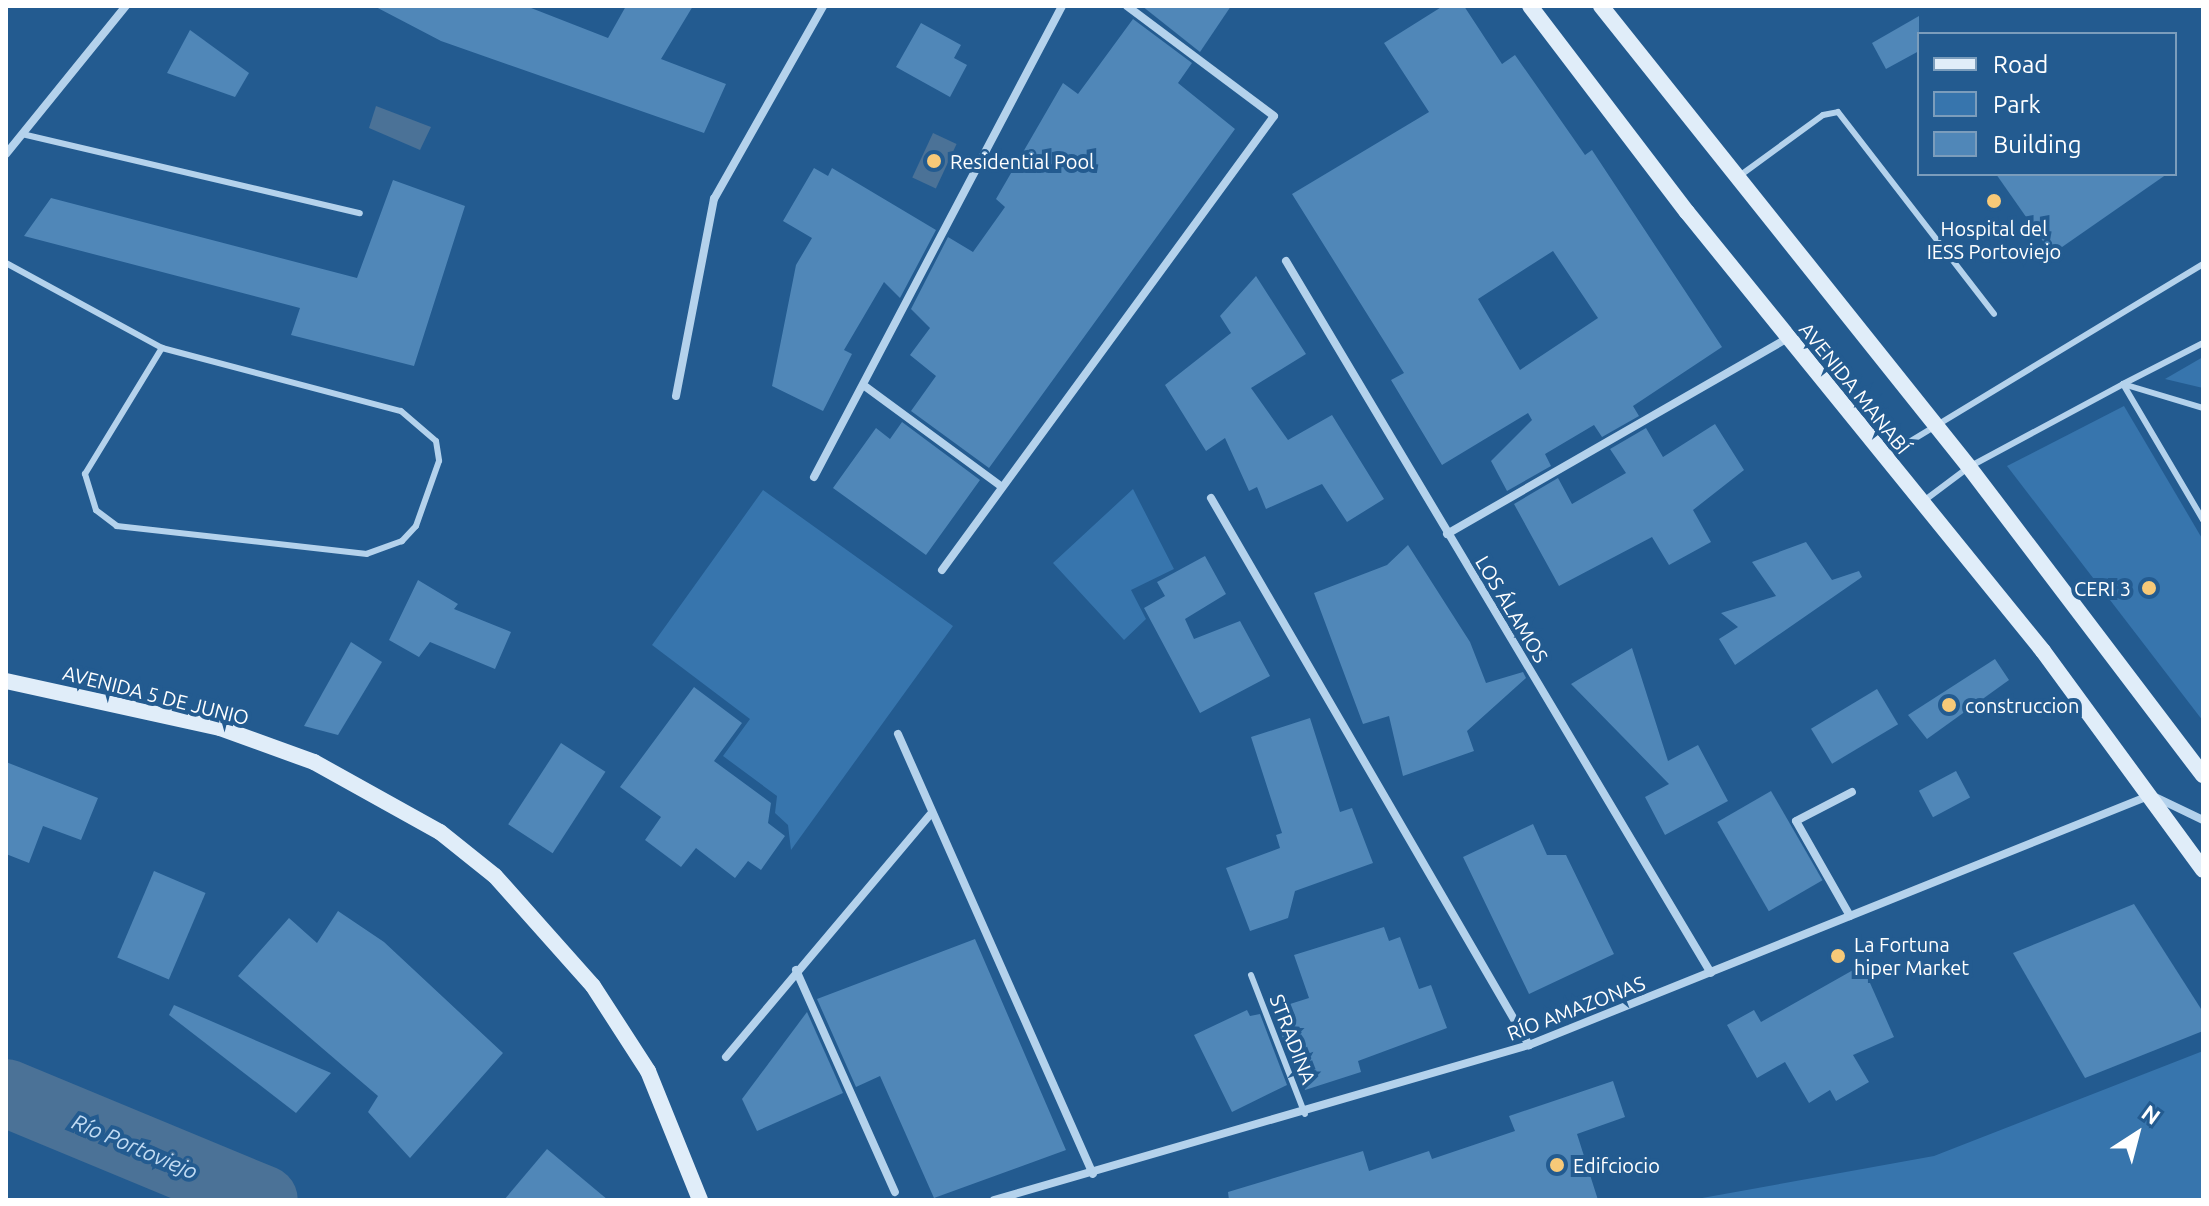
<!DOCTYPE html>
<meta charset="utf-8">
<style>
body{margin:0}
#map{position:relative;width:2209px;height:1206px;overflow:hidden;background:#235b90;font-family:Ubuntu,sans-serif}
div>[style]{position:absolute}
.green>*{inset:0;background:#3775ad}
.water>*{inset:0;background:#4b7297;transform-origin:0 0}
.river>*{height:68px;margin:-34px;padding:0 34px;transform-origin:34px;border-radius:34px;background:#4b7297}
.building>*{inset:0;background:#5087b8;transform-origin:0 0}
.lane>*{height:6px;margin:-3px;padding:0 3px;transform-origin:3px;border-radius:3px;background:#b4d2ec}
.street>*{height:8px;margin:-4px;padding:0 4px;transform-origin:4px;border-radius:4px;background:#b4d2ec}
.secondary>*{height:16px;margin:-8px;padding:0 8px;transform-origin:8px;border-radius:8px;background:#e0edf9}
.dots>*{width:22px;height:22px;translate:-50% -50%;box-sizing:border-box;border:4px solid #235b90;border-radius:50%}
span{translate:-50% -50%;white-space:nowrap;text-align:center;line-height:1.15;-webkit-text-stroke:8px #235b90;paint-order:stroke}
.poi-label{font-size:20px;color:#fff}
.left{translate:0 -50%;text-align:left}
.right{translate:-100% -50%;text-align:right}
.street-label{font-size:20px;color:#fff}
.water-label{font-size:22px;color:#c1dbf3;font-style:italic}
.frame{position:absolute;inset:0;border:8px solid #fff;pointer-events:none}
.legend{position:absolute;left:1917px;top:32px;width:260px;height:144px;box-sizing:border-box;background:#235b90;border:2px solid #7b9dbc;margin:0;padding:10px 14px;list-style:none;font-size:24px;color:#fff}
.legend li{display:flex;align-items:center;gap:16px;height:40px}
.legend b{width:40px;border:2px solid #7b9dbc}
.north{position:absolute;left:2097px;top:1094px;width:80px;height:80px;-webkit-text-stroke:6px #235b90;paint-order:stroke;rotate:36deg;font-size:22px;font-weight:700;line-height:32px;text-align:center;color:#fff}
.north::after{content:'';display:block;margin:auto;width:28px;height:36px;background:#fff;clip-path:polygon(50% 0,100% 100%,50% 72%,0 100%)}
</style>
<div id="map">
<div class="green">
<div style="clip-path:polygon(2203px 357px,2203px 388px,2165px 379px)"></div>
<div style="clip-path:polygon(2124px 406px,2203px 540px,2203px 721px,2007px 466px)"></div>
<div style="clip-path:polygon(1133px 489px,1174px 569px,1131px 590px,1146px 619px,1124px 640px,1053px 563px)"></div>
<div style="clip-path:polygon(763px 490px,953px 626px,791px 850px,788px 825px,775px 813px,777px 796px,723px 756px,750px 719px,652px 645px)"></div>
<div style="clip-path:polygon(2203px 1051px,2203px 1200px,1691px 1200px,1934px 1156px)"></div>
</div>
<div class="water">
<div style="clip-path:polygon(376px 106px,431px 127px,420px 150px,369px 128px)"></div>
<div style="left:933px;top:133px;width:26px;height:49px;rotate:25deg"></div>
</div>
<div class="river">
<div style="left:6px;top:1093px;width:279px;rotate:22.5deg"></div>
</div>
<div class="building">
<div style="clip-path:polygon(374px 6px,526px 6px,608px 38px,626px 6px,693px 6px,661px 59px,726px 84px,704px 133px,441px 41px)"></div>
<div style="clip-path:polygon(1142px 6px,1231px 6px,1200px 52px)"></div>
<div style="clip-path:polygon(evenodd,1443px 6px,1464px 6px,1502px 64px,1515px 55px,1585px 155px,1592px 150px,1722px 347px,1633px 406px,1639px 416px,1602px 437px,1594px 425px,1545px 454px,1551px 466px,1507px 491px,1491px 461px,1532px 420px,1528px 413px,1442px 465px,1391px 380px,1404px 373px,1292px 194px,1429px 112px,1384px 43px,1443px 6px,1553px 251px,1598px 318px,1520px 370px,1478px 299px,1553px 251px)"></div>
<div style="clip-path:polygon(1919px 16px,1919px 51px,1886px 69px,1872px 43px)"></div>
<div style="clip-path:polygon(1133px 19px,1192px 63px,1178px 83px,1235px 129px,989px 468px,911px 411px,936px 376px,910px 355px,930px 328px,911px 309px,948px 237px,973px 252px,1005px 207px,996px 199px,1063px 83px,1078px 94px)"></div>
<div style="clip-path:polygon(921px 23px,961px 45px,954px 58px,967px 65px,950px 97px,896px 67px)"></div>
<div style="clip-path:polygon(190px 30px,249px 73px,235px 97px,167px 73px)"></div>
<div style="clip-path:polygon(814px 168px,828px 176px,832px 168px,936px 230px,900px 298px,884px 282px,844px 350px,852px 354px,823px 411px,772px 386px,796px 265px,812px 238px,783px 221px)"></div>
<div style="clip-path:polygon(1996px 174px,2167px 174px,2052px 254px)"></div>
<div style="clip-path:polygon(393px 180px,465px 206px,414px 366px,291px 335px,300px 308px,24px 236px,51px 198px,357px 278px)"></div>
<div style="clip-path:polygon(1256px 276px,1306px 354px,1251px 388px,1288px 440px,1332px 415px,1384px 499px,1347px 522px,1322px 484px,1266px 509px,1257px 487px,1249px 491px,1225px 438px,1206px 451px,1165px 385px,1231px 333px,1220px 316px)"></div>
<div style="clip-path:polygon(902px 422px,980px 480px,926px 555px,833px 488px,876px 428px,890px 439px)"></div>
<div style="clip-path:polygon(1715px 424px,1744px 470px,1693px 510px,1711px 542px,1669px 565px,1652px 537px,1559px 586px,1514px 504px,1558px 478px,1572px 504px,1626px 473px,1610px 449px,1646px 428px,1663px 457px)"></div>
<div style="clip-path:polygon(1806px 542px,1832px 580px,1859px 571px,1862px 577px,1735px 665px,1719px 639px,1738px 627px,1721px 613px,1776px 596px,1752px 562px)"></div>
<div style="clip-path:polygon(1408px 545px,1470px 642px,1486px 683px,1523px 672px,1526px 678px,1467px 731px,1474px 751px,1403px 776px,1389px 716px,1363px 724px,1314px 593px,1387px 565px)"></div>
<div style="clip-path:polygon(1205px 556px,1226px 594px,1185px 619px,1194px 639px,1240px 621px,1270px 676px,1200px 713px,1144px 608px,1165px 596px,1157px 582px)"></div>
<div style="clip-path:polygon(418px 580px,458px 604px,454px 609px,511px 632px,495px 669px,430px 642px,419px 657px,389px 640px)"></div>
<div style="clip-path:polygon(351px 642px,382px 662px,338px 735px,304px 726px)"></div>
<div style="clip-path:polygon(1632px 648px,1668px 761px,1698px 745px,1728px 801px,1665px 835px,1645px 797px,1669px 784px,1571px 684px)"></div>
<div style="clip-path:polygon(1995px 659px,2009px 680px,1927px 739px,1908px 715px)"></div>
<div style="clip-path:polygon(694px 687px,742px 723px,714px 761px,771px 803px,768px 823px,785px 836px,761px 870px,748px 861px,735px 878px,696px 848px,681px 867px,645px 840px,661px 817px,620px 787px)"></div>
<div style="left:1877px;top:689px;width:41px;height:77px;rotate:59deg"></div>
<div style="clip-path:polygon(1310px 718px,1340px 812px,1352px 808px,1373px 863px,1295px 891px,1288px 918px,1250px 931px,1226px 868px,1280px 848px,1276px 835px,1282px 833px,1251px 737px)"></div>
<div style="left:561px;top:743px;width:53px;height:97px;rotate:33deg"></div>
<div style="clip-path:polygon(6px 762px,98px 798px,81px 840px,43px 826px,29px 863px,6px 854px)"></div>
<div style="left:1956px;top:771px;width:30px;height:42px;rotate:62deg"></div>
<div style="left:1771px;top:791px;width:103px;height:62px;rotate:60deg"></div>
<div style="clip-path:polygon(1533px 824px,1547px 855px,1566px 855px,1614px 954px,1529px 994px,1463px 857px)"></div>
<div style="left:154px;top:871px;width:56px;height:94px;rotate:23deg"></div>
<div style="clip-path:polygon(2134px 904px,2203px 1012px,2203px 1031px,2085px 1078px,2013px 953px)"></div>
<div style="clip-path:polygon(338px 911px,384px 942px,503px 1053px,410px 1158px,368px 1112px,378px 1096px,238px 976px,289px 918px,317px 943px)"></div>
<div style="clip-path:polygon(1384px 927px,1389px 941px,1400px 937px,1419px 989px,1431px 985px,1447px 1028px,1358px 1061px,1361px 1072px,1305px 1090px,1271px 1010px,1309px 998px,1294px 955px)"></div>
<div style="clip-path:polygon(975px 939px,1066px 1150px,934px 1198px,880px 1076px,856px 1087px,817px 999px)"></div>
<div style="clip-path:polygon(1862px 965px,1894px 1037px,1853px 1055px,1869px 1082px,1836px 1101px,1830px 1090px,1809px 1103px,1785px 1062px,1757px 1078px,1727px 1025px,1754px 1010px,1761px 1022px)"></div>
<div style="clip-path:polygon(174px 1005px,271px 1047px,331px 1073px,296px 1113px,169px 1015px)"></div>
<div style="clip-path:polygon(1247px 1010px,1250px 1016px,1260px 1014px,1287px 1085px,1232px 1112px,1194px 1035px)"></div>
<div style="clip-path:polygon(807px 1012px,843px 1093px,757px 1131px,742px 1099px)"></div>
<div style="clip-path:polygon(1613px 1081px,1625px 1117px,1577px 1134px,1598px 1200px,1229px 1200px,1228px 1192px,1363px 1151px,1369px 1171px,1429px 1151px,1432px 1159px,1515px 1131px,1509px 1116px)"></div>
<div style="clip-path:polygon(547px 1149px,608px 1200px,504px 1200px)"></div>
</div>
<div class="lane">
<div style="left:22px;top:134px;width:347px;rotate:13.2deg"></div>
<div style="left:1738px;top:177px;width:105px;rotate:-36.1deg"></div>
<div style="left:1823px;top:115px;width:15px;rotate:-11deg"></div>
<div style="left:1838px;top:112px;width:255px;rotate:52.3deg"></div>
<div style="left:6px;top:263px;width:178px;rotate:28.6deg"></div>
<div style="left:162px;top:348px;width:247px;rotate:14.8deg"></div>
<div style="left:401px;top:411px;width:46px;rotate:40.6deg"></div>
<div style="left:436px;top:441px;width:20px;rotate:81deg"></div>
<div style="left:439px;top:461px;width:69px;rotate:109.5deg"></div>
<div style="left:416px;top:526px;width:21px;rotate:133deg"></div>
<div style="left:402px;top:541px;width:37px;rotate:160deg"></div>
<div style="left:367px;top:554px;width:252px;rotate:-173.6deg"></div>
<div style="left:117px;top:526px;width:26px;rotate:-143deg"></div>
<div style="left:96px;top:510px;width:38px;rotate:-107deg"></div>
<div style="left:85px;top:474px;width:148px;rotate:-58.6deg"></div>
<div style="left:2123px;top:384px;width:90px;rotate:-27.1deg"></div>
<div style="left:2123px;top:384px;width:84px;rotate:16.7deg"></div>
<div style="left:1886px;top:456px;width:371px;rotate:-31.2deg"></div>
<div style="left:1925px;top:500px;width:55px;rotate:-36.9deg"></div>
<div style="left:1969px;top:467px;width:175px;rotate:-28.3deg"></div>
<div style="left:2123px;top:384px;width:158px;rotate:59.5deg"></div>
<div style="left:1251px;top:975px;width:149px;rotate:68.8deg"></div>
</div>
<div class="street">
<div style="left:6px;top:154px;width:191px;rotate:-51deg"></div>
<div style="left:1286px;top:261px;width:829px;rotate:59.17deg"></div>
<div style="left:866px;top:387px;width:167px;rotate:36.3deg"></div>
<div style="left:676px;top:396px;width:201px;rotate:-79.1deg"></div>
<div style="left:714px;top:199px;width:222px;rotate:-60.5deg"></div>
<div style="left:814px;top:477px;width:532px;rotate:-62.23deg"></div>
<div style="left:1211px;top:498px;width:633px;rotate:59.83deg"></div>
<div style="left:1447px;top:534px;width:393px;rotate:-29.9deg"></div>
<div style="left:942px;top:570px;width:562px;rotate:-53.82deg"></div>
<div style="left:1274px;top:116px;width:184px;rotate:-143.2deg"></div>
<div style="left:898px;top:734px;width:481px;rotate:66.1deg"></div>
<div style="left:1850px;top:916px;width:109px;rotate:-119.6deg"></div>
<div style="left:1796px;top:821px;width:63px;rotate:-27.4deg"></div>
<div style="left:796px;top:970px;width:243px;rotate:66deg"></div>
<div style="left:726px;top:1057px;width:317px;rotate:-49.9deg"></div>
<div style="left:994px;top:1200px;width:557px;rotate:-16.16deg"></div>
<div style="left:1529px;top:1045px;width:670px;rotate:-21.9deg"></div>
<div style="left:2151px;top:795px;width:58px;rotate:25.7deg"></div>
</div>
<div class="secondary">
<div style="left:1530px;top:6px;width:259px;rotate:52.7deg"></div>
<div style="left:1687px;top:212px;width:565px;rotate:50.96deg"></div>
<div style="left:2043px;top:651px;width:271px;rotate:53.8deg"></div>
<div style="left:1601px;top:6px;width:590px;rotate:51.4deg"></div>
<div style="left:1969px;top:467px;width:387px;rotate:52.8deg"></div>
<div style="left:6px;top:681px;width:219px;rotate:12.4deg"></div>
<div style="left:220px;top:728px;width:100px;rotate:19.9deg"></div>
<div style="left:314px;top:762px;width:144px;rotate:29.1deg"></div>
<div style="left:440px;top:832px;width:70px;rotate:38.7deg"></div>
<div style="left:495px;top:876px;width:147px;rotate:48.3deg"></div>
<div style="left:593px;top:986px;width:101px;rotate:57.1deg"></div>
<div style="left:648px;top:1071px;width:139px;rotate:68deg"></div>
</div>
<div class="dots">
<div style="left:934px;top:161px;background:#f7c978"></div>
<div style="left:1994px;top:201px;background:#f7c978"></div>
<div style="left:2149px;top:588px;background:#f7c978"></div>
<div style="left:1949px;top:705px;background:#f7c978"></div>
<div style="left:1838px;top:956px;background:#f7c978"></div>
<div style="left:1557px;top:1165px;background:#f7c978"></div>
</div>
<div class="poi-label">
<span class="left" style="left:950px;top:161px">Residential Pool</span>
<span style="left:1994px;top:240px">Hospital del<br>IESS Portoviejo</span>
<span class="right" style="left:2131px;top:588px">CERI 3</span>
<span class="left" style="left:1965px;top:705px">construccion</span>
<span class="left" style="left:1854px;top:956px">La Fortuna<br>hiper Market</span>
<span class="left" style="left:1573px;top:1165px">Edifciocio</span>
</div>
<div class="street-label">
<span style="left:1855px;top:388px;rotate:51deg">AVENIDA MANABÍ</span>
<span style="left:1512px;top:609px;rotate:59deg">LOS ÁLAMOS</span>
<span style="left:156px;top:695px;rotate:14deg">AVENIDA 5 DE JUNIO</span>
<span style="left:1576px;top:1008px;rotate:-21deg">RÍO AMAZONAS</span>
<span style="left:1293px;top:1039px;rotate:69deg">STRADINA</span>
</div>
<div class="water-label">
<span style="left:135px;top:1146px;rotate:23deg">Río Portoviejo</span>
</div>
<div class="frame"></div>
<ul class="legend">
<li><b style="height:10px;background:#e0edf9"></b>Road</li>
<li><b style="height:22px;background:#3775ad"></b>Park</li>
<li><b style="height:22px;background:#5087b8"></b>Building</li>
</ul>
<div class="north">N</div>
</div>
